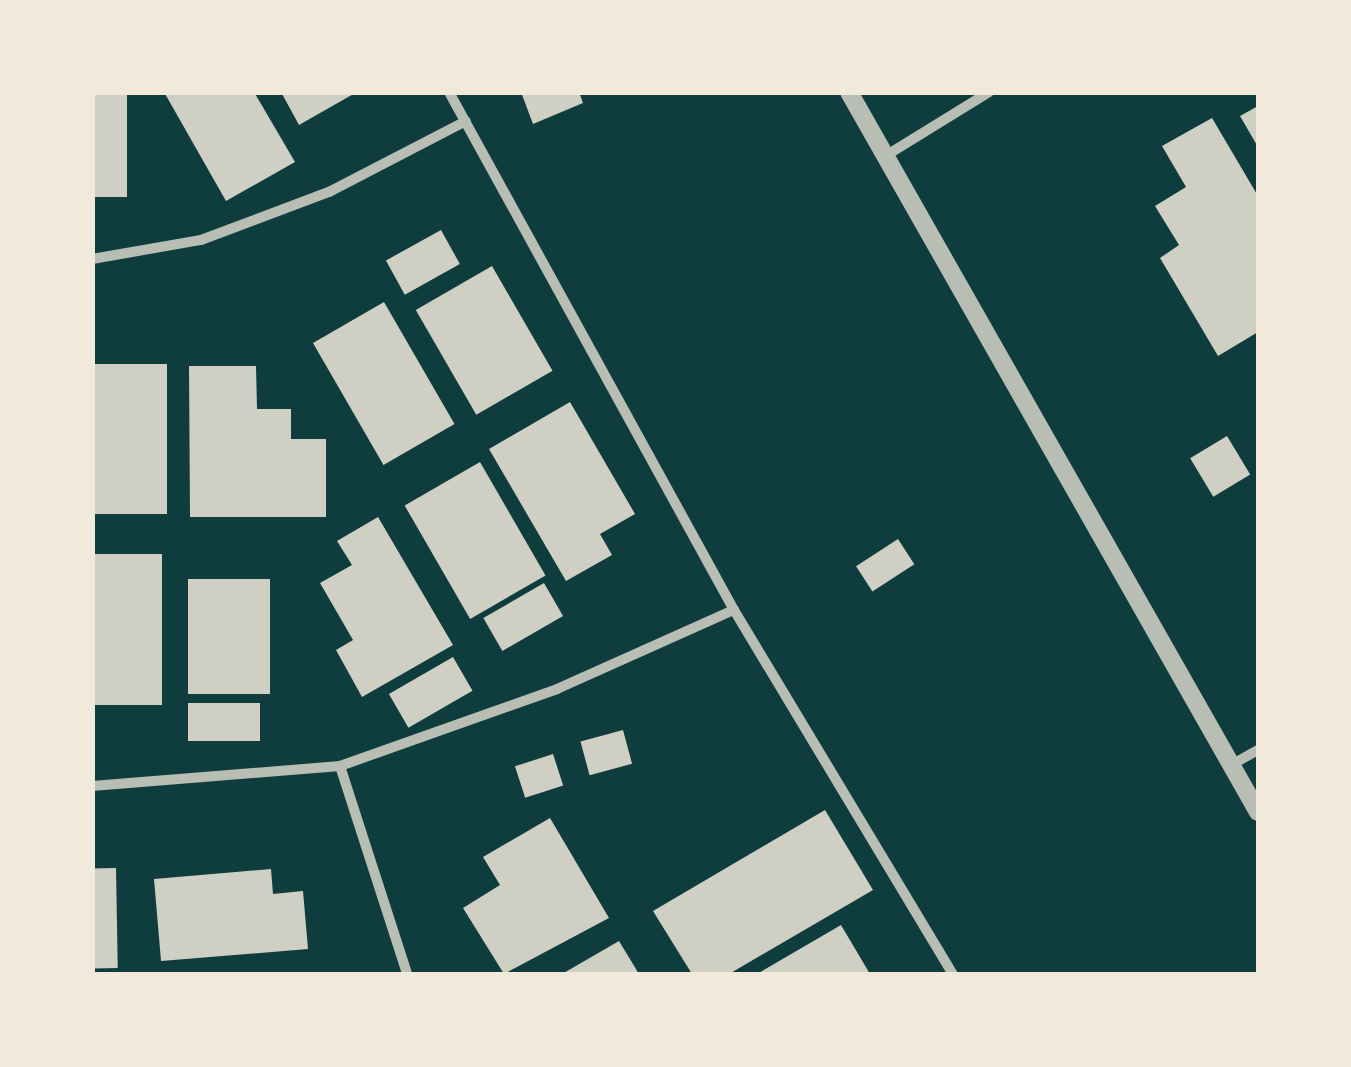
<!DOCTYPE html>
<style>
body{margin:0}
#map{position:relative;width:1351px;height:1067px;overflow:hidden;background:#0f3d3e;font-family:"IBM Plex Sans",sans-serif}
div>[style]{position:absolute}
.building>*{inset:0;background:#cfcfc3;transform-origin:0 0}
.minor>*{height:10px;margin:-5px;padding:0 5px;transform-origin:5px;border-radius:5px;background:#b8beb3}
.tertiary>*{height:18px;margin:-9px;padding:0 9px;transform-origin:9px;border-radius:9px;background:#b8beb3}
span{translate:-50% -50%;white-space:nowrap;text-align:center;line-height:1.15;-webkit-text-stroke:10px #f1e9da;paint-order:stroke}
.frame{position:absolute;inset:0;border:95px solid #f1e9da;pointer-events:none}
</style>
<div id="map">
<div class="building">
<div style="left:92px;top:92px;width:35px;height:105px"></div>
<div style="clip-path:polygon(164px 92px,254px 92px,295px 162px,226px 201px)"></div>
<div style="clip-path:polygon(281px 92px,357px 92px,299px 125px)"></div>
<div style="clip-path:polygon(521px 92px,579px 92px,583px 103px,533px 124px)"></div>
<div style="clip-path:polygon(1258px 106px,1258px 147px,1240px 116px)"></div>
<div style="clip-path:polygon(1212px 118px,1258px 196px,1258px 332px,1218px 356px,1160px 258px,1179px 245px,1155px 206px,1186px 187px,1162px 146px)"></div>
<div style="left:441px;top:230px;width:39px;height:63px;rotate:61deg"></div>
<div style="left:492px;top:266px;width:121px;height:88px;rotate:60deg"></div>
<div style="left:384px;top:302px;width:141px;height:82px;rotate:60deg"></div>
<div style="left:92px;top:364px;width:75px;height:150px"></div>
<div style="clip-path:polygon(189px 366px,256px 366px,257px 409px,291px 409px,291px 439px,326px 439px,326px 517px,190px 517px)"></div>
<div style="clip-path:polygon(570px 402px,635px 514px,600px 534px,612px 555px,566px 581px,489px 449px)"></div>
<div style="left:1227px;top:436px;width:45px;height:43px;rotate:59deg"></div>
<div style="left:480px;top:462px;width:131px;height:87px;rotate:60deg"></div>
<div style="clip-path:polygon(378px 517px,453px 645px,362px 697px,336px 650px,353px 640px,320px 583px,352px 565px,337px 541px)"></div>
<div style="left:898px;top:539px;width:30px;height:50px;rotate:57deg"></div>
<div style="left:92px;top:554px;width:70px;height:151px"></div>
<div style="left:188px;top:579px;width:82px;height:115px"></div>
<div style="left:544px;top:583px;width:38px;height:70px;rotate:60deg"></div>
<div style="left:453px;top:657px;width:39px;height:74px;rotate:60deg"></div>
<div style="left:188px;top:703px;width:72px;height:38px"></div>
<div style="left:623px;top:730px;width:35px;height:44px;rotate:75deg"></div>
<div style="left:553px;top:754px;width:33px;height:40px;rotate:72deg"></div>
<div style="clip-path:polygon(825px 810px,873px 890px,729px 974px,692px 974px,653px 911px)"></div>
<div style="clip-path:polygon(550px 818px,609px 918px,504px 974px,463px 908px,500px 885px,483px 857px)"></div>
<div style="left:116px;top:868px;width:100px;height:24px;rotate:89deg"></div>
<div style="clip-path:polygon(271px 869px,273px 894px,303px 891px,308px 949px,161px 961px,154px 879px)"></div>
<div style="clip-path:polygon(841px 925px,870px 974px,757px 974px)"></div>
<div style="clip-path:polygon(619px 941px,639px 974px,562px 974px)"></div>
</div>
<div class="minor">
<div style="left:449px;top:92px;width:591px;rotate:61.18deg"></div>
<div style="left:734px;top:610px;width:425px;rotate:59deg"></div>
<div style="left:887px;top:155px;width:120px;rotate:-31.7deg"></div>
<div style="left:92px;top:259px;width:111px;rotate:-9.9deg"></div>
<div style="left:201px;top:240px;width:137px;rotate:-20.6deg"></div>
<div style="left:329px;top:192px;width:154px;rotate:-27.4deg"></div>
<div style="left:1231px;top:765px;width:31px;rotate:-29deg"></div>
<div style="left:340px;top:766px;width:219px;rotate:72.1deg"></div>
<div style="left:92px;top:786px;width:249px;rotate:-4.6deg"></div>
<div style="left:340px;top:766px;width:230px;rotate:-19.5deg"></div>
<div style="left:557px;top:689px;width:194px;rotate:-24.1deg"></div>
</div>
<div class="tertiary">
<div style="left:849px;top:92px;width:828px;rotate:60.4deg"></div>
</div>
<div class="frame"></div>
</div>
